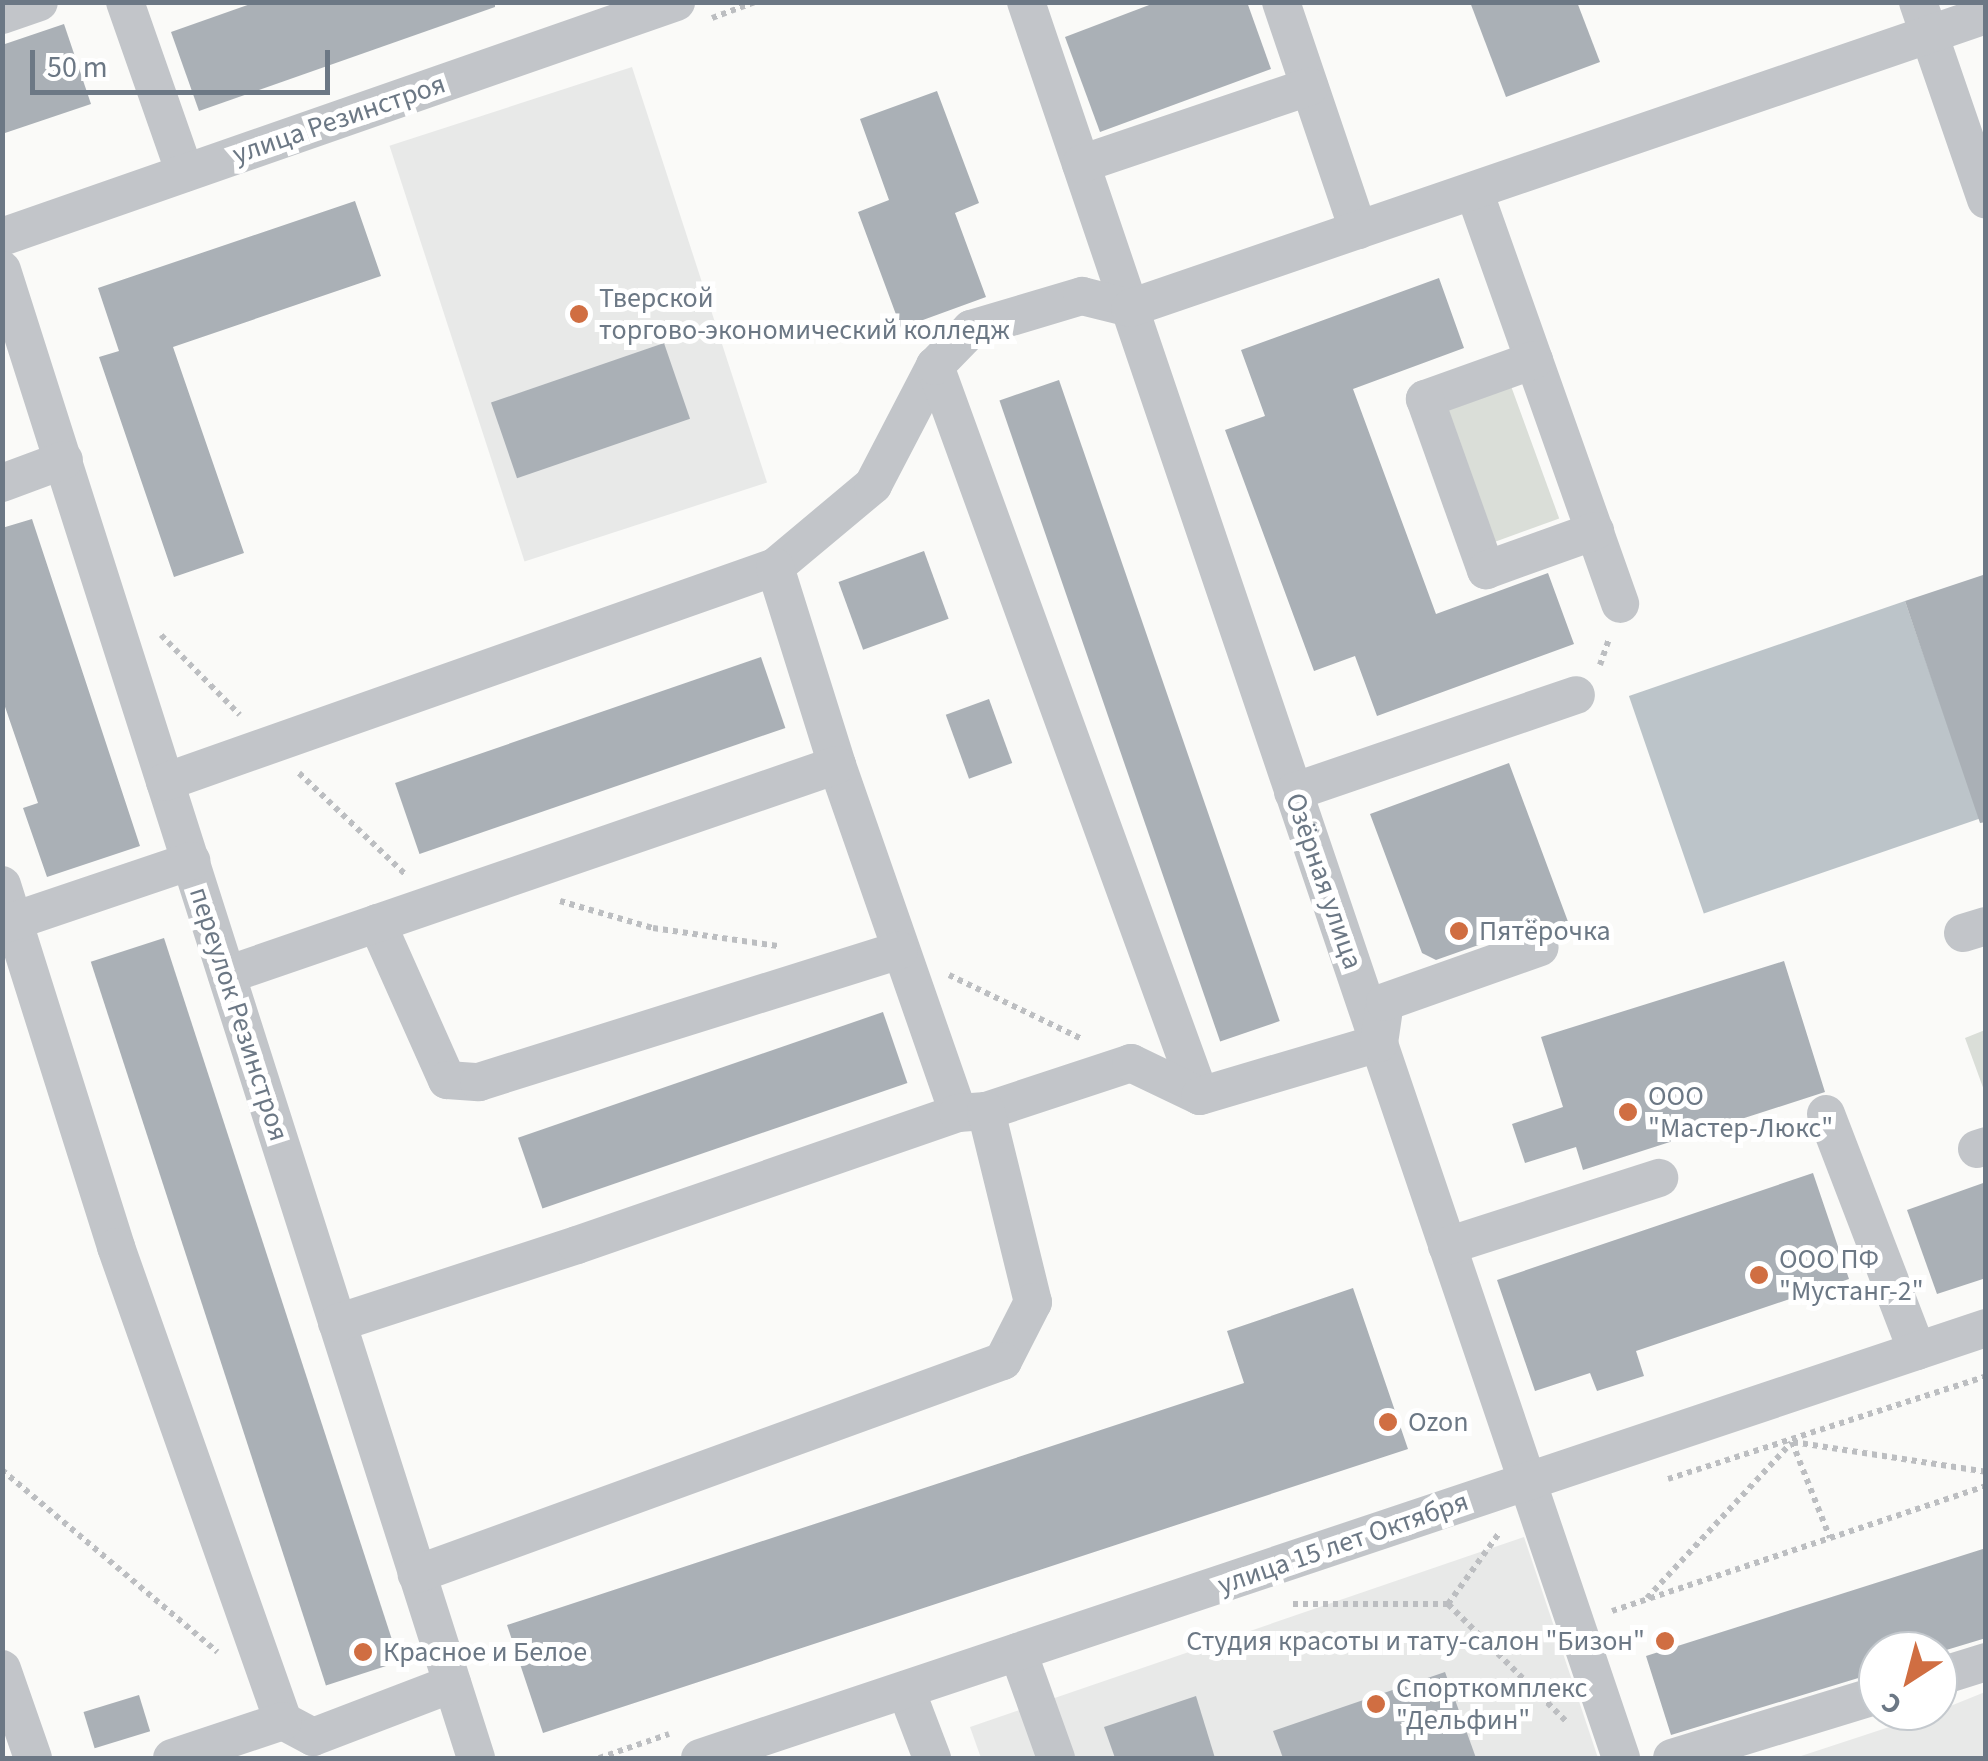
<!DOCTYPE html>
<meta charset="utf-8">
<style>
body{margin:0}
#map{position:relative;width:1988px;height:1761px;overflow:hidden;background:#fafaf8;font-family:"Source Sans 3",sans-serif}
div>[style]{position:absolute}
.built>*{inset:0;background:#e8e9e8;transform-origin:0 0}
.green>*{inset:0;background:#daded8;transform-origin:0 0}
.water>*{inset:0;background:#bcc4c9;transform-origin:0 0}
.building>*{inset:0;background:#aab0b6;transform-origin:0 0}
.path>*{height:6px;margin-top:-3px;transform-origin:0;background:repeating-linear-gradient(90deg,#bcbec1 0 5px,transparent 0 10px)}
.minor>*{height:38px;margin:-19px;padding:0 19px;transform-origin:19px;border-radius:19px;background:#c2c5c9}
.dots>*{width:28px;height:28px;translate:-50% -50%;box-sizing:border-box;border:5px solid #fff;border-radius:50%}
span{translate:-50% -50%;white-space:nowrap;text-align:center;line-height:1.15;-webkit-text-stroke:10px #fff;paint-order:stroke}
.street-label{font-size:28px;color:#6c7885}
.poi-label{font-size:28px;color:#6c7885}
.left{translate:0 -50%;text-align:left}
.right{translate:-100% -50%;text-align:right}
.frame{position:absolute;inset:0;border:5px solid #6c7885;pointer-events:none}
.north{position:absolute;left:1858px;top:1631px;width:100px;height:100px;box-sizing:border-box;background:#fff;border:2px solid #c4c9ce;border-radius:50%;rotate:216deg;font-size:28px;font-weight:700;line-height:40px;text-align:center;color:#6c7885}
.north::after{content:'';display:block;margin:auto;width:35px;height:45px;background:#d06e42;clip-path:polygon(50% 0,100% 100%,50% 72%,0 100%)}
.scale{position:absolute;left:30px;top:50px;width:300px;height:45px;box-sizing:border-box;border:5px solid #6c7885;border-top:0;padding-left:12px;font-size:30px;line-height:35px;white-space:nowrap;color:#6c7885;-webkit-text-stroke:8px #fff;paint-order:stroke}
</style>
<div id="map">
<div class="built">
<div style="left:632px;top:67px;width:437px;height:255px;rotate:72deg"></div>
<div style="clip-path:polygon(1524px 1537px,1598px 1758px,981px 1758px,970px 1727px)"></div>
<div style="clip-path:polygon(1985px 1692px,1985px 1758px,1795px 1758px,1938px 1711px)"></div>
</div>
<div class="green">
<div style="left:1511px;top:386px;width:141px;height:82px;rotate:70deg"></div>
<div style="clip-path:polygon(1985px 1030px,1986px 1030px,1985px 1093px,1965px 1038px)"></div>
</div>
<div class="water">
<div style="left:1905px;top:601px;width:230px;height:292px;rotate:71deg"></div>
</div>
<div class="building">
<div style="clip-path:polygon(256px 2px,495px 2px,495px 7px,199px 111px,171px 32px)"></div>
<div style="clip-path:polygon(1157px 2px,1247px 2px,1271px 69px,1100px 132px,1065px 37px)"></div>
<div style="clip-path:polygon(1470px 2px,1577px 2px,1600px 62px,1506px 97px)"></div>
<div style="clip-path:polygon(64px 24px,91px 104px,2px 134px,2px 45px)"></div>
<div style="clip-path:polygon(937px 91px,979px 203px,955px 213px,986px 297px,901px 328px,858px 212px,889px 200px,860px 119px)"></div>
<div style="clip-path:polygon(355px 201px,381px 276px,173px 347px,244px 553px,174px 577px,99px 357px,119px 351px,98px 288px)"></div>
<div style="clip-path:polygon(1439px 278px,1464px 348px,1353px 389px,1436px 614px,1548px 573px,1574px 644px,1377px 716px,1355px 656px,1314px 671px,1225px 430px,1265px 416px,1241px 350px)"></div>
<div style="left:664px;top:343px;width:80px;height:183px;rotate:71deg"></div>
<div style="left:1059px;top:380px;width:678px;height:63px;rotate:71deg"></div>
<div style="clip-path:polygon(32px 519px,140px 846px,47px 877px,23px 808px,38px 803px,2px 698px,2px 528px)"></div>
<div style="left:924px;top:551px;width:72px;height:91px;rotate:70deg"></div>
<div style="clip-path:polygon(1986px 574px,1986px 822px,1980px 823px,1905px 601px)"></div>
<div style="left:761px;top:657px;width:75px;height:387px;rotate:71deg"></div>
<div style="left:989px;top:699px;width:68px;height:46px;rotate:70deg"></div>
<div style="clip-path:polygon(1509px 763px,1570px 927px,1556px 932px,1545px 925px,1532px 926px,1436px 960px,1422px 953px,1370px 814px)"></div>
<div style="left:164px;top:938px;width:761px;height:77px;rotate:72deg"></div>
<div style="clip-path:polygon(1784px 961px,1825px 1092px,1583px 1170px,1576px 1147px,1525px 1163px,1512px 1124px,1563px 1107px,1541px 1037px)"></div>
<div style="left:883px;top:1012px;width:75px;height:386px;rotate:71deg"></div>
<div style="clip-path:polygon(1813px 1173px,1849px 1279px,1636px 1351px,1644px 1376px,1597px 1391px,1590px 1373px,1535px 1391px,1497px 1280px)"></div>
<div style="clip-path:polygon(1986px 1182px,1986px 1278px,1937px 1294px,1907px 1210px)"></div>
<div style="clip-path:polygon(1353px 1288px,1408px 1449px,543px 1733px,507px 1625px,1244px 1383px,1227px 1331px)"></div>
<div style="clip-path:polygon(1986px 1548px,1986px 1638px,1943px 1651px,1878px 1651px,1878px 1672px,1671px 1735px,1646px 1656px)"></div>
<div style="clip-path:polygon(1445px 1672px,1476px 1758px,1283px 1758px,1273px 1731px)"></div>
<div style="left:139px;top:1695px;width:38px;height:58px;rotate:73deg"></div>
<div style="clip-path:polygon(1196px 1696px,1215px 1758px,1115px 1758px,1104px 1727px)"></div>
</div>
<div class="path">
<div style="left:712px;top:18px;width:46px;rotate:-20.4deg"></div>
<div style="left:161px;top:635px;width:112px;rotate:45.4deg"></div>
<div style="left:1600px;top:665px;width:28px;rotate:-71deg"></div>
<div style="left:299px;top:773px;width:148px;rotate:43.6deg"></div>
<div style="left:560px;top:901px;width:97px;rotate:16.2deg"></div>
<div style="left:653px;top:928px;width:126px;rotate:8.2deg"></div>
<div style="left:949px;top:975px;width:148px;rotate:25.7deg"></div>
<div style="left:1792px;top:1442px;width:103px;rotate:68.4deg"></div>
<div style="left:1793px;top:1442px;width:195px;rotate:8.8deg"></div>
<div style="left:2px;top:1470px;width:282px;rotate:40.2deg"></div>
<div style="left:1668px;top:1479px;width:334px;rotate:-17.9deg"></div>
<div style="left:1647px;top:1598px;width:212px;rotate:-47.1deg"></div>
<div style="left:1293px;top:1604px;width:155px"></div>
<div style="left:1448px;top:1604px;width:168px;rotate:44.8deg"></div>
<div style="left:1448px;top:1604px;width:89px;rotate:-54.2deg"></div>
<div style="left:1612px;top:1611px;width:394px;rotate:-18.5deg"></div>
<div style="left:599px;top:1758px;width:74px;rotate:-18.9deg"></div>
</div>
<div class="minor">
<div style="left:125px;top:2px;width:181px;rotate:70.7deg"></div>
<div style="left:1026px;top:2px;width:1854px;rotate:71.28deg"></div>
<div style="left:1281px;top:2px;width:241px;rotate:71.3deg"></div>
<div style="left:1918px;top:2px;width:209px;rotate:71deg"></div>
<div style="left:2px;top:15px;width:39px;rotate:-19deg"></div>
<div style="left:1081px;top:164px;width:241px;rotate:-18.7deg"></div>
<div style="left:1474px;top:191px;width:438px;rotate:70.5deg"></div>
<div style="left:2px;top:237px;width:714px;rotate:-19.22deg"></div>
<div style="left:2px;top:270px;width:1562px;rotate:72.33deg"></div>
<div style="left:1534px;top:360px;width:116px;rotate:160.3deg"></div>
<div style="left:1425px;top:399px;width:182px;rotate:70.4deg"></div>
<div style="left:1486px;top:570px;width:116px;rotate:-19.7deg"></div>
<div style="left:2px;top:483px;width:66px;rotate:-20.4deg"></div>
<div style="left:775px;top:567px;width:128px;rotate:-39.9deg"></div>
<div style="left:873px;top:485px;width:134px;rotate:-62.5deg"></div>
<div style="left:165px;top:782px;width:647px;rotate:-19.42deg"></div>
<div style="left:775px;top:567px;width:207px;rotate:72.6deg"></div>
<div style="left:837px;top:765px;width:368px;rotate:70.8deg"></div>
<div style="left:1293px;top:792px;width:299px;rotate:-18.9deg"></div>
<div style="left:2px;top:885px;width:380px;rotate:72.5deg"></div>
<div style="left:116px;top:1247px;width:503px;rotate:70.59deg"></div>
<div style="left:283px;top:1721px;width:34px;rotate:28deg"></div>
<div style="left:313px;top:1737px;width:149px;rotate:-20.9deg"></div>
<div style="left:377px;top:923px;width:172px;rotate:66deg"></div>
<div style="left:447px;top:1080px;width:32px;rotate:4deg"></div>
<div style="left:479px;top:1082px;width:440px;rotate:-17.4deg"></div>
<div style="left:2px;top:925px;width:200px;rotate:-18.7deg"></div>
<div style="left:1963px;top:933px;width:24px;rotate:-17deg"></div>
<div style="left:227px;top:975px;width:645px;rotate:-19deg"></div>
<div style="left:1200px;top:1096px;width:777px;rotate:-109.95deg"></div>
<div style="left:935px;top:366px;width:52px;rotate:-45.8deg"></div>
<div style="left:971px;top:329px;width:116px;rotate:-16.6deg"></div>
<div style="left:1082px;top:296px;width:49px;rotate:14deg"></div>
<div style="left:1130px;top:308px;width:905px;rotate:-18.9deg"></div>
<div style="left:986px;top:1111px;width:153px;rotate:-18.3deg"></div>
<div style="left:1131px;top:1063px;width:76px;rotate:25.6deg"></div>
<div style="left:1200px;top:1096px;width:187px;rotate:-16.5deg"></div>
<div style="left:1379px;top:1043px;width:41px;rotate:-81.7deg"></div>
<div style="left:1385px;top:1002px;width:164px;rotate:-19.5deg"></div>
<div style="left:1826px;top:1114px;width:254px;rotate:69deg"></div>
<div style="left:1977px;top:1149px;width:9px;rotate:-18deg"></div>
<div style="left:1447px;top:1246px;width:223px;rotate:-17.8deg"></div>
<div style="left:337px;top:1323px;width:252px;rotate:-18deg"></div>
<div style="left:577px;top:1245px;width:403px;rotate:-19.1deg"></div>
<div style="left:958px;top:1113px;width:28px;rotate:-4deg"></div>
<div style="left:986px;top:1111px;width:197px;rotate:76.2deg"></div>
<div style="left:1033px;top:1302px;width:66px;rotate:117deg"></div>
<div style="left:1003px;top:1361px;width:624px;rotate:160.02deg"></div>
<div style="left:1018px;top:1652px;width:113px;rotate:70.3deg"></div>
<div style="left:2px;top:1669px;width:94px;rotate:70.8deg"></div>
<div style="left:1938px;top:1677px;width:50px;rotate:-17.4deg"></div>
<div style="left:906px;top:1690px;width:73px;rotate:69.1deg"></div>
<div style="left:172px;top:1758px;width:117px;rotate:-18.4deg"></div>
<div style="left:700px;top:1758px;width:1356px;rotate:-18.49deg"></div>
<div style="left:1672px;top:1758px;width:215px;rotate:-17deg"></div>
</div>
<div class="dots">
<div style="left:579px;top:314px;background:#d06e42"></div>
<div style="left:1459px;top:931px;background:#d06e42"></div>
<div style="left:1628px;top:1112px;background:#d06e42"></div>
<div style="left:1759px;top:1275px;background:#d06e42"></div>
<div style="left:1388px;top:1422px;background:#d06e42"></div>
<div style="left:1665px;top:1641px;background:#d06e42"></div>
<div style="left:363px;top:1652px;background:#d06e42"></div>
<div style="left:1376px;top:1704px;background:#d06e42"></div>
</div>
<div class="street-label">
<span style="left:339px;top:119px;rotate:-19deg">улица Резинстроя</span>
<span style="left:1324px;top:881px;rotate:71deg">Озёрная улица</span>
<span style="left:239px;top:1014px;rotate:72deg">переулок Резинстроя</span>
<span style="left:1343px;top:1543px;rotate:-19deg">улица 15 лет Октября</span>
</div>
<div class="poi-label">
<span class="left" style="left:599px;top:314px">Тверской<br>торгово-экономический колледж</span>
<span class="left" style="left:1479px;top:931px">Пятёрочка</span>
<span class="left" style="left:1648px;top:1112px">ООО<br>"Мастер-Люкс"</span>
<span class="left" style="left:1779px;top:1275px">ООО ПФ<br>"Мустанг-2"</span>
<span class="left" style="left:1408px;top:1422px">Ozon</span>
<span class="right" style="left:1645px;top:1641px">Студия красоты и тату-салон "Бизон"</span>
<span class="left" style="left:383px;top:1652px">Красное и Белое</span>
<span class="left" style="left:1396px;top:1704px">Спорткомплекс<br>"Дельфин"</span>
</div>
<div class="frame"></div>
<div class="north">С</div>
<div class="scale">50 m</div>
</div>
